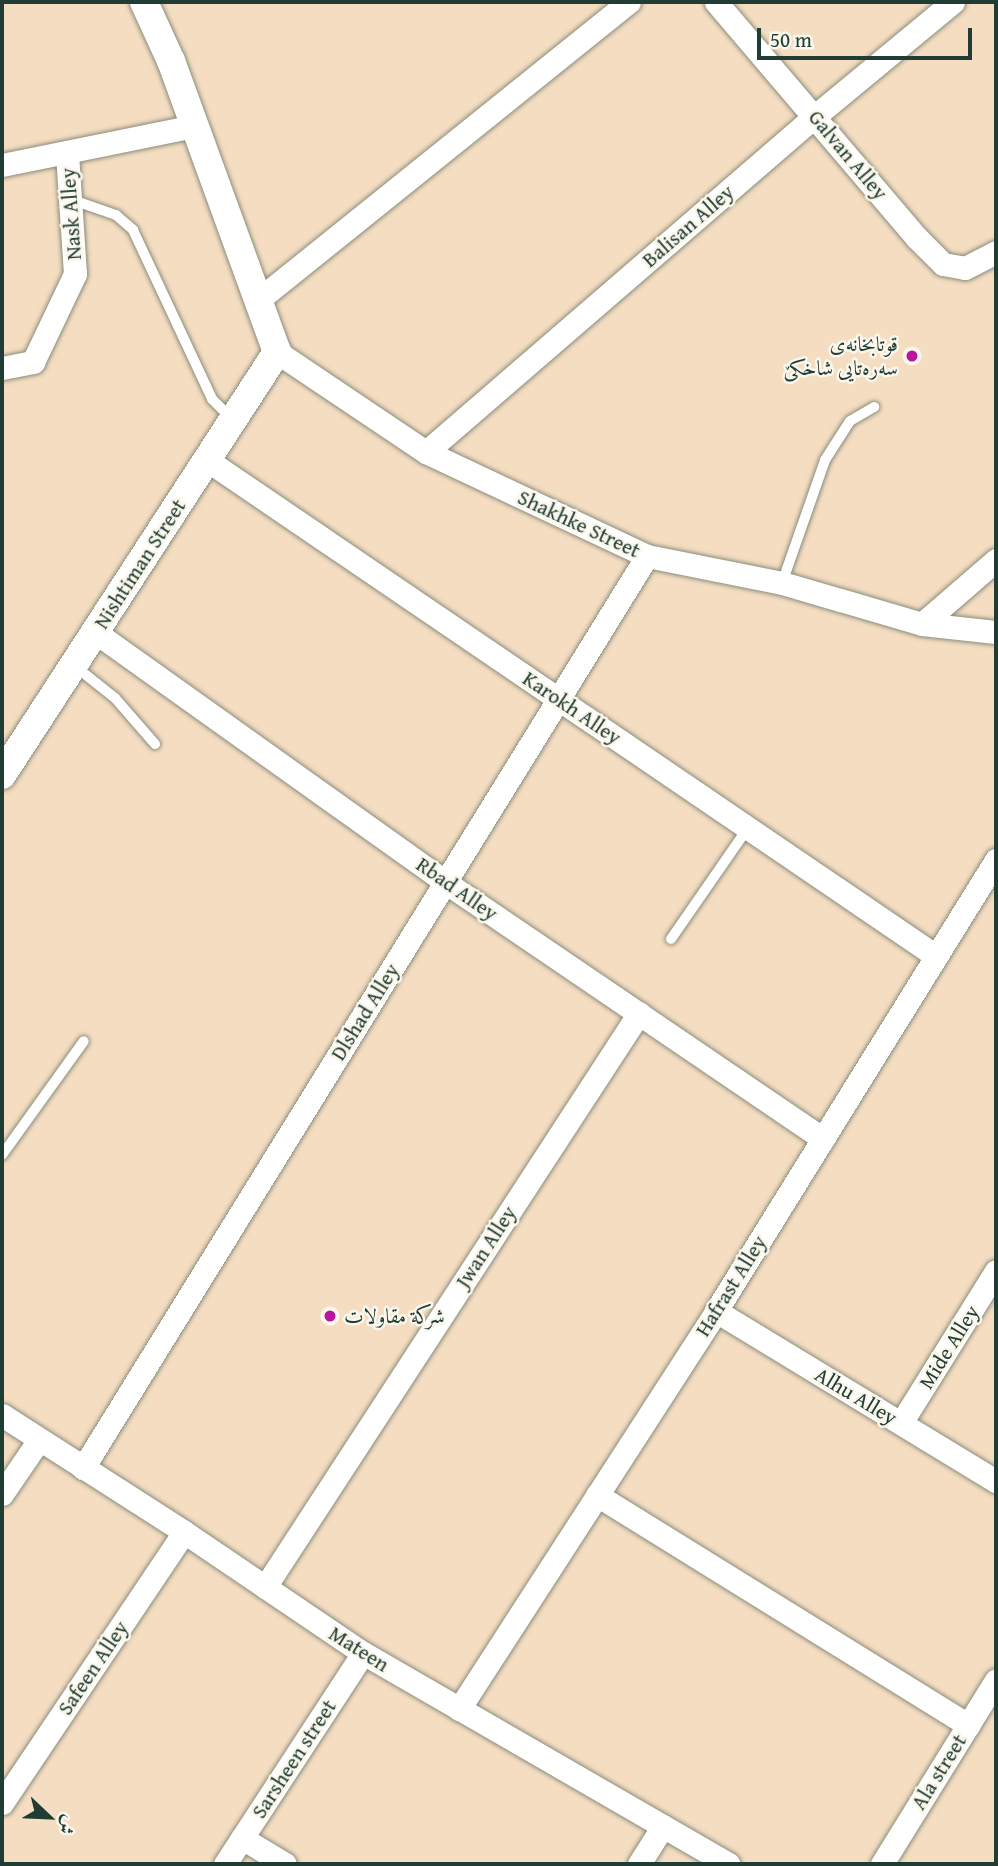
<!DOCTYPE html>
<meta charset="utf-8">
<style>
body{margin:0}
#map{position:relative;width:998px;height:1866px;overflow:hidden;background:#f5ddc2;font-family:"Gentium Book Plus",Amiri,serif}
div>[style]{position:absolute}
.roads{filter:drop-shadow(0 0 2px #8a8d7b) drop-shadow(0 0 2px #8a8d7b)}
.service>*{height:10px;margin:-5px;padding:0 5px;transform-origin:5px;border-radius:5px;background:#fff}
.minor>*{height:23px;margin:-11.5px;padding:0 11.5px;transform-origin:11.5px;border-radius:11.5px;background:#fff}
.tertiary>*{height:28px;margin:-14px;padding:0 14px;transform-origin:14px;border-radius:14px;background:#fff}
.dots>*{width:19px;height:19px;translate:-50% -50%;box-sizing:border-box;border:4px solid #fbf7ec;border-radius:50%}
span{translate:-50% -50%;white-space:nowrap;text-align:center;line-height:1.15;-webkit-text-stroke:5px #fbf7ec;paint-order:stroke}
.street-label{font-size:21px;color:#1f3d34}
.poi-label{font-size:21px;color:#1f3d34}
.right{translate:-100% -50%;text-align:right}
.left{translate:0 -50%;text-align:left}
.frame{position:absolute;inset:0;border:4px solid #1f3d34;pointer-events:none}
.north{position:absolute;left:14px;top:1782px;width:70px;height:70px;-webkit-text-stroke:5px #fbf7ec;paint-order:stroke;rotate:113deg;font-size:19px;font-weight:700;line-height:28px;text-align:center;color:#1f3d34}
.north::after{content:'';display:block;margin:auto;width:24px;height:32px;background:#1f3d34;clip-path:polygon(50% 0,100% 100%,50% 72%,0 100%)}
.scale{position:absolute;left:757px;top:28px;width:215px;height:32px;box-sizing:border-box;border:4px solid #1f3d34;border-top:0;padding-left:9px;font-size:21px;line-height:24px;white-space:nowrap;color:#1f3d34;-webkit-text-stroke:5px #fbf7ec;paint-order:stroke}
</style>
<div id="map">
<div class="roads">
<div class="service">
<div style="left:70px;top:199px;width:49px;rotate:19.2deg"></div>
<div style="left:116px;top:215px;width:23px;rotate:41deg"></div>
<div style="left:133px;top:230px;width:187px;rotate:64.9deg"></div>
<div style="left:212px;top:399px;width:27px;rotate:45deg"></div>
<div style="left:782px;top:583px;width:130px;rotate:-70.7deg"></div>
<div style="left:825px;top:460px;width:46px;rotate:-57.3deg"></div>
<div style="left:850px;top:421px;width:28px;rotate:-30deg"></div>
<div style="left:76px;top:667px;width:50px;rotate:38.5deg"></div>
<div style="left:115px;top:698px;width:61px;rotate:49deg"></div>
<div style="left:671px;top:939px;width:135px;rotate:-55.3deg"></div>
<div style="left:2px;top:1155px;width:140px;rotate:-54.3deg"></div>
</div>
<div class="minor">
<div style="left:716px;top:2px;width:309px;rotate:49.6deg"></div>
<div style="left:916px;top:237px;width:38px;rotate:45deg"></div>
<div style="left:943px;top:264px;width:22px;rotate:10deg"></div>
<div style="left:965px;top:268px;width:35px;rotate:-27deg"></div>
<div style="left:2px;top:165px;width:196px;rotate:-11.5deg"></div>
<div style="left:258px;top:300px;width:476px;rotate:-38.8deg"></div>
<div style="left:277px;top:352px;width:179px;rotate:33.9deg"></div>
<div style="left:426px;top:452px;width:244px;rotate:25.2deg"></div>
<div style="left:647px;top:556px;width:138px;rotate:11.3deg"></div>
<div style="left:782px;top:583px;width:146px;rotate:16.3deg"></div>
<div style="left:922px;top:624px;width:74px;rotate:6.2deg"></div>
<div style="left:2px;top:368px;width:32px;rotate:-11deg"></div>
<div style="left:33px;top:362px;width:98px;rotate:-64.5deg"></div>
<div style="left:75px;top:274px;width:122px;rotate:-93.8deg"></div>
<div style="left:426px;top:452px;width:514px;rotate:-40.82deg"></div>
<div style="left:815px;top:116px;width:179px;rotate:-39.6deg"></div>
<div style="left:207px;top:460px;width:882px;rotate:34.23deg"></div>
<div style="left:922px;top:624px;width:98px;rotate:-40.9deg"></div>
<div style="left:95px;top:632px;width:430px;rotate:35.5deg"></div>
<div style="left:445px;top:882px;width:457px;rotate:34.2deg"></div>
<div style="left:716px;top:1311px;width:328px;rotate:31.3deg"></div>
<div style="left:2px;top:1415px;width:216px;rotate:32.7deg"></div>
<div style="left:184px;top:1532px;width:216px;rotate:34.1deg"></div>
<div style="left:363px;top:1653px;width:422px;rotate:30deg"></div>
<div style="left:901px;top:1423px;width:179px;rotate:-58deg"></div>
<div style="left:83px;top:1468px;width:1072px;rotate:-58.27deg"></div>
<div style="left:2px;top:1494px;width:65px;rotate:-55.6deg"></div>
<div style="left:597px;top:1495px;width:437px;rotate:31.8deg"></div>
<div style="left:265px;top:1587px;width:685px;rotate:-56.91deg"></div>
<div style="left:459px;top:1709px;width:474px;rotate:-57.1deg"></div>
<div style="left:716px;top:1311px;width:531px;rotate:-58.17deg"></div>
<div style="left:2px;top:1803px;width:326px;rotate:-56.1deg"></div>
<div style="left:242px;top:1838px;width:50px;rotate:31.2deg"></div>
<div style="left:225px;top:1864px;width:252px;rotate:-56.8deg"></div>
<div style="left:639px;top:1864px;width:45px;rotate:-57.7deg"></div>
<div style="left:882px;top:1864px;width:216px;rotate:-58.2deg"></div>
</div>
<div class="tertiary">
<div style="left:2px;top:775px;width:505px;rotate:-56.97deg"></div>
<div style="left:277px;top:352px;width:310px;rotate:-110deg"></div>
<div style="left:171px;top:61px;width:65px;rotate:-114.6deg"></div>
</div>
</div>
<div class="dots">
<div style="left:912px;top:356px;background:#b5179e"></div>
<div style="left:330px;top:1316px;background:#b5179e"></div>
</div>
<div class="street-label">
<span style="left:848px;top:155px;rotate:50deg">Galvan Alley</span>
<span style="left:71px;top:214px;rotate:-94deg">Nask Alley</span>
<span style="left:688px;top:226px;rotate:-41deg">Balisan Alley</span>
<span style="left:579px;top:524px;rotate:25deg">Shakhke Street</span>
<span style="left:140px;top:564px;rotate:-57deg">Nishtiman Street</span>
<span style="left:572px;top:708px;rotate:34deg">Karokh Alley</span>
<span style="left:457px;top:889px;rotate:35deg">Rbad Alley</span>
<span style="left:365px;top:1012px;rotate:-58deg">Dlshad Alley</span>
<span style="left:486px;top:1247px;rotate:-57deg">Jwan Alley</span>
<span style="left:731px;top:1286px;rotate:-58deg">Hafrast Alley</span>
<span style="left:949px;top:1347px;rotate:-58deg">Mide Alley</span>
<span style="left:856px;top:1396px;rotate:31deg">Alhu Alley</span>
<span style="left:359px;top:1649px;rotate:32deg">Mateen</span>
<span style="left:93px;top:1668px;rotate:-56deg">Safeen Alley</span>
<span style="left:294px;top:1759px;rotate:-57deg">Sarsheen street</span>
<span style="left:939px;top:1772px;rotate:-58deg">Ala street</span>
</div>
<div class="poi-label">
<span class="right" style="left:898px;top:356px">قوتابخانەی<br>سەرەتایی شاخکێ</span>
<span class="left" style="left:344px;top:1316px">شركة مقاولات</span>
</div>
<div class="frame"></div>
<div class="north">ش</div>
<div class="scale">50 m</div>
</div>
